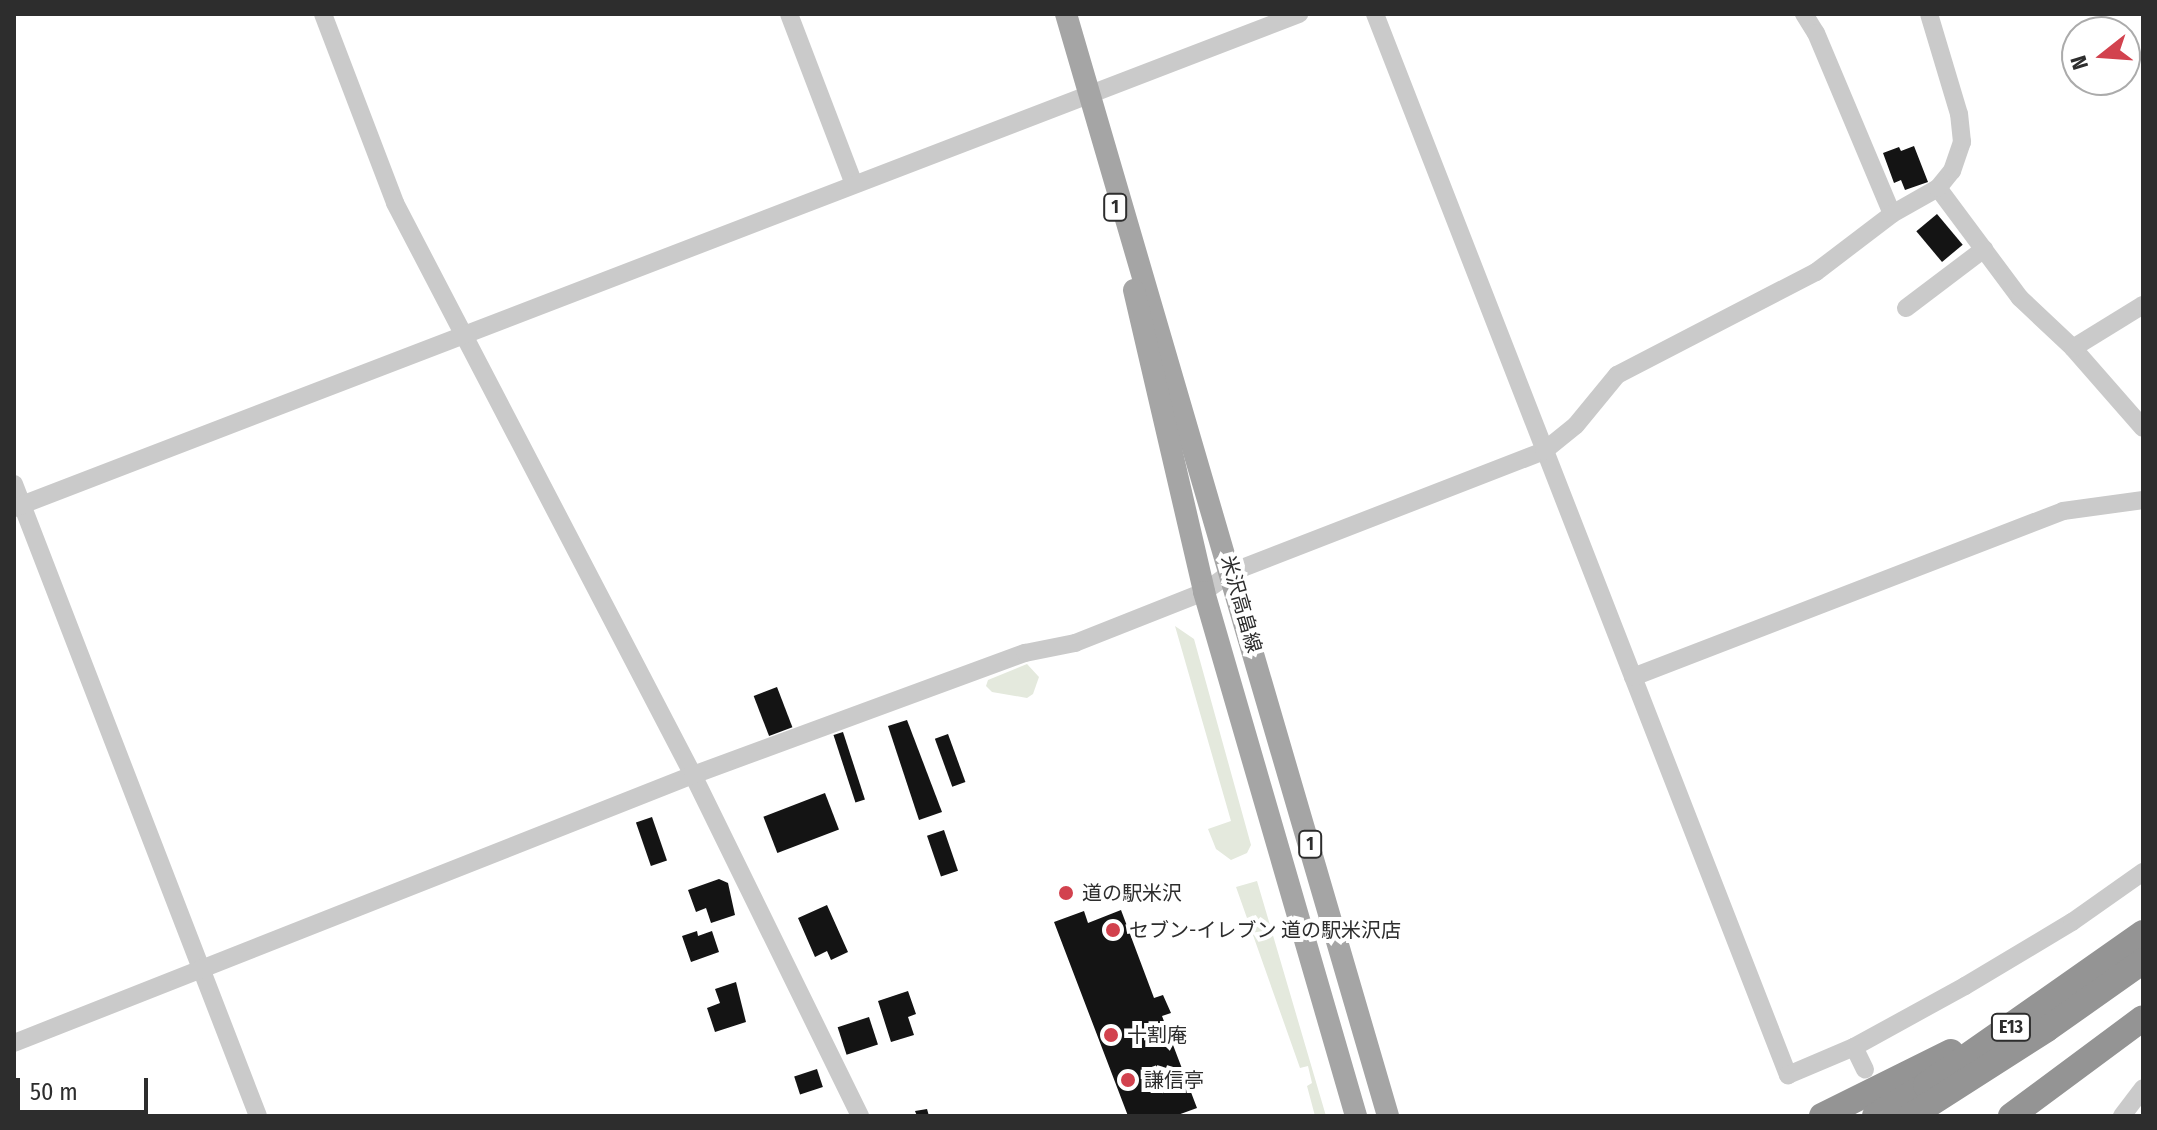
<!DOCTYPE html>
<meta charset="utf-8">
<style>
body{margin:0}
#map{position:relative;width:2157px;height:1130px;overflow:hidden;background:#fff;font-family:"Fira Sans Condensed","Noto Sans JP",sans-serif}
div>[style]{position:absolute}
.green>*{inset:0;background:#e4e9dd}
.building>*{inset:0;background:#141414;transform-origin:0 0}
.minor>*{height:18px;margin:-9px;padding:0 9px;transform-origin:9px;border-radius:9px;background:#cacaca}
.major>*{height:22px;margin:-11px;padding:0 11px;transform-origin:11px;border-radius:11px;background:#a5a5a5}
.highway>*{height:26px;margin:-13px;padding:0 13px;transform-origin:13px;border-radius:13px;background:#949494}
.dots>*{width:22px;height:22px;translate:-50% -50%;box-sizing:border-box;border:4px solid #fff;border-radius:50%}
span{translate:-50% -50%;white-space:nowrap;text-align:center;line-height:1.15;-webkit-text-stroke:8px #fff;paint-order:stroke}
.shield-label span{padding:2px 6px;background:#fff;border:2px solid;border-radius:6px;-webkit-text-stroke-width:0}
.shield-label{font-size:18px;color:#2d2d2d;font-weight:700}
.street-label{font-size:20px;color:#2d2d2d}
.poi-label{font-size:20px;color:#2d2d2d}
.left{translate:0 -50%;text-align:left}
.frame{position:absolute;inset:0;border:16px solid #2d2d2d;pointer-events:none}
.north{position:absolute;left:2061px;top:16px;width:80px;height:80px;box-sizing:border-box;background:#fff;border:2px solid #ababab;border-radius:50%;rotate:253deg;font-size:22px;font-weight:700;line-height:32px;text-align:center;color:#2d2d2d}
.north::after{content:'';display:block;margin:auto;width:28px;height:36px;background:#d2424e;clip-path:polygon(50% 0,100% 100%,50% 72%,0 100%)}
.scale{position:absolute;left:16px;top:1078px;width:132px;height:36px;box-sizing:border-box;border:4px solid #2d2d2d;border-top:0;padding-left:10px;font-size:24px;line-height:28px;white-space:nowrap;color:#2d2d2d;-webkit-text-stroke:6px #fff;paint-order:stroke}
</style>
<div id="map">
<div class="green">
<div style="clip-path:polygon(1175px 626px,1194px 639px,1251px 845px,1247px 853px,1231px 860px,1216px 849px,1208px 829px,1231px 821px)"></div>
<div style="clip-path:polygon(1027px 664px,1039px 677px,1033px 694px,1027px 698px,992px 692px,986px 686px,988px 680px)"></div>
<div style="clip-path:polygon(1257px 881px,1326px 1116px,1315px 1116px,1307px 1086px,1312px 1083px,1308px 1066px,1300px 1068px,1236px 887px)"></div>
</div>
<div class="building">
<div style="clip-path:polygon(1914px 146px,1928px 182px,1905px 190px,1901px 180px,1894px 183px,1883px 153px,1899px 147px,1901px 151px)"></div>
<div style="left:1937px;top:214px;width:40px;height:27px;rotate:50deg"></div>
<div style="left:777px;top:687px;width:43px;height:25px;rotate:69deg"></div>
<div style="clip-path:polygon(907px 720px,942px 812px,919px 820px,888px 726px)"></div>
<div style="left:843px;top:732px;width:71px;height:10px;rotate:72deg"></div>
<div style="left:948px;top:734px;width:51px;height:14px;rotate:70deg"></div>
<div style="left:825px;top:793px;width:39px;height:66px;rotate:69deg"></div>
<div style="left:652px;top:817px;width:46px;height:17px;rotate:71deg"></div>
<div style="left:944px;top:830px;width:43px;height:18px;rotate:71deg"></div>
<div style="clip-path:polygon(719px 879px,728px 883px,735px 915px,711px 923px,706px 908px,696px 912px,688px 890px)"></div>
<div style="clip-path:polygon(827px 905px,848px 952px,831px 960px,827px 951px,815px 957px,798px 918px)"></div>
<div style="clip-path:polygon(1121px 910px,1154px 998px,1163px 995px,1171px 1013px,1162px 1016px,1197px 1108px,1175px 1116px,1128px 1116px,1054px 922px,1084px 911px,1088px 923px)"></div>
<div style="clip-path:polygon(697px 931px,698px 936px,712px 931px,719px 952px,691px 962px,682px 936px)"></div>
<div style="clip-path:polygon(736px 982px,746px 1022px,715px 1032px,707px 1008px,720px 1003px,715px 989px)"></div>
<div style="clip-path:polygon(908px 991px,916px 1014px,908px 1017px,914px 1035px,891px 1042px,878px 1001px)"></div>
<div style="left:869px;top:1017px;width:29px;height:33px;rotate:72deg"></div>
<div style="left:817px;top:1069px;width:19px;height:24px;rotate:72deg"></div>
<div style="clip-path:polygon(927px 1109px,929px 1116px,917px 1116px,915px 1111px)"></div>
</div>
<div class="minor">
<div style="left:323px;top:14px;width:202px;rotate:69.1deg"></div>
<div style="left:395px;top:203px;width:645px;rotate:62.48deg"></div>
<div style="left:693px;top:775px;width:380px;rotate:63.9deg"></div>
<div style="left:789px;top:14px;width:182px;rotate:69.1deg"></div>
<div style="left:1375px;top:14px;width:1139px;rotate:68.73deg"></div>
<div style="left:1788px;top:1075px;width:72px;rotate:-23deg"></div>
<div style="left:1854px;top:1047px;width:127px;rotate:-28.8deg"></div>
<div style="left:1965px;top:986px;width:125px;rotate:-30.9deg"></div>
<div style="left:2072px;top:922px;width:87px;rotate:-35.2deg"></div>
<div style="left:1804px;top:14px;width:22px;rotate:58deg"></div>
<div style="left:1816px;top:33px;width:196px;rotate:67.2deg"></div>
<div style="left:1938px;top:188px;width:137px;rotate:53.3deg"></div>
<div style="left:2020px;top:298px;width:73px;rotate:43.3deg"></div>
<div style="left:2073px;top:348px;width:106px;rotate:48.8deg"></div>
<div style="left:1906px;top:308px;width:98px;rotate:-37.1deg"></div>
<div style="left:2073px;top:348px;width:82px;rotate:-31.6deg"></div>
<div style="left:14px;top:484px;width:677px;rotate:68.89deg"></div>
<div style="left:14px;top:508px;width:1377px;rotate:-21.03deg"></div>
<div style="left:1633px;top:677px;width:461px;rotate:-21.1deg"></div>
<div style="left:2063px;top:511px;width:81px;rotate:-7.8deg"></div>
<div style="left:14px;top:1043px;width:730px;rotate:-21.54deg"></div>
<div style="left:693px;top:775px;width:354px;rotate:-20.2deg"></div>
<div style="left:1025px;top:653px;width:51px;rotate:-11.3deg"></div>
<div style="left:1075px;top:643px;width:139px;rotate:-21.6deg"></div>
<div style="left:1204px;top:592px;width:34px;rotate:-36deg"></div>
<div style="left:1232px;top:572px;width:335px;rotate:-21.2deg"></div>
<div style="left:1544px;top:451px;width:41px;rotate:-39.1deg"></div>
<div style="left:1576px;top:425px;width:65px;rotate:-50.6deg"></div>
<div style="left:1617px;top:375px;width:224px;rotate:-27.4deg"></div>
<div style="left:1816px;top:272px;width:96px;rotate:-37.3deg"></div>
<div style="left:1892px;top:214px;width:53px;rotate:-29.5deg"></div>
<div style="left:1938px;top:188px;width:22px;rotate:-51deg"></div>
<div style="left:1952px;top:171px;width:31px;rotate:-71deg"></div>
<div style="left:1962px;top:142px;width:28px;rotate:-96deg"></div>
<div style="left:1959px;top:114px;width:104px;rotate:-106.7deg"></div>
<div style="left:1854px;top:1047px;width:25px;rotate:64deg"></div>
<div style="left:2122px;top:1116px;width:35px;rotate:-53deg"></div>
</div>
<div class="major">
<div style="left:1066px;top:14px;width:1148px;rotate:73.71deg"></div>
<div style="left:1134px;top:290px;width:310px;rotate:76.9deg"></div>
<div style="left:1204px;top:592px;width:546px;rotate:73.82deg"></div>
</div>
<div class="highway">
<div style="left:1822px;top:1116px;width:144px;rotate:-26.4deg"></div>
<div style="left:1875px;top:1116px;width:60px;rotate:-31.3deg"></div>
<div style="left:1926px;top:1085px;width:265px;rotate:-35deg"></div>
<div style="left:1911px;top:1116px;width:161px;rotate:-32.6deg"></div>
<div style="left:2047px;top:1029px;width:118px;rotate:-35.3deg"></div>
<div style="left:2011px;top:1116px;width:164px;rotate:-36.6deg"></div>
</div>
<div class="dots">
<div style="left:1066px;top:893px;background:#d2424e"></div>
<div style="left:1113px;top:930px;background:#d2424e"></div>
<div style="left:1111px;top:1035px;background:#d2424e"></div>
<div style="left:1128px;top:1080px;background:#d2424e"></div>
</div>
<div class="shield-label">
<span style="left:1115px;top:207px">1</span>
<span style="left:1310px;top:844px">1</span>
<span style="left:2011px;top:1027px">E13</span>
</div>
<div class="street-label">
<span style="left:1241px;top:604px;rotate:74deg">米沢高畠線</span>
</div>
<div class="poi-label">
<span class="left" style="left:1082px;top:893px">道の駅米沢</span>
<span class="left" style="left:1129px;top:930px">セブン-イレブン 道の駅米沢店</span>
<span class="left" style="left:1127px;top:1035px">十割庵</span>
<span class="left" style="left:1144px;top:1080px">謙信亭</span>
</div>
<div class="frame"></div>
<div class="north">N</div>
<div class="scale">50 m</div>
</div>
